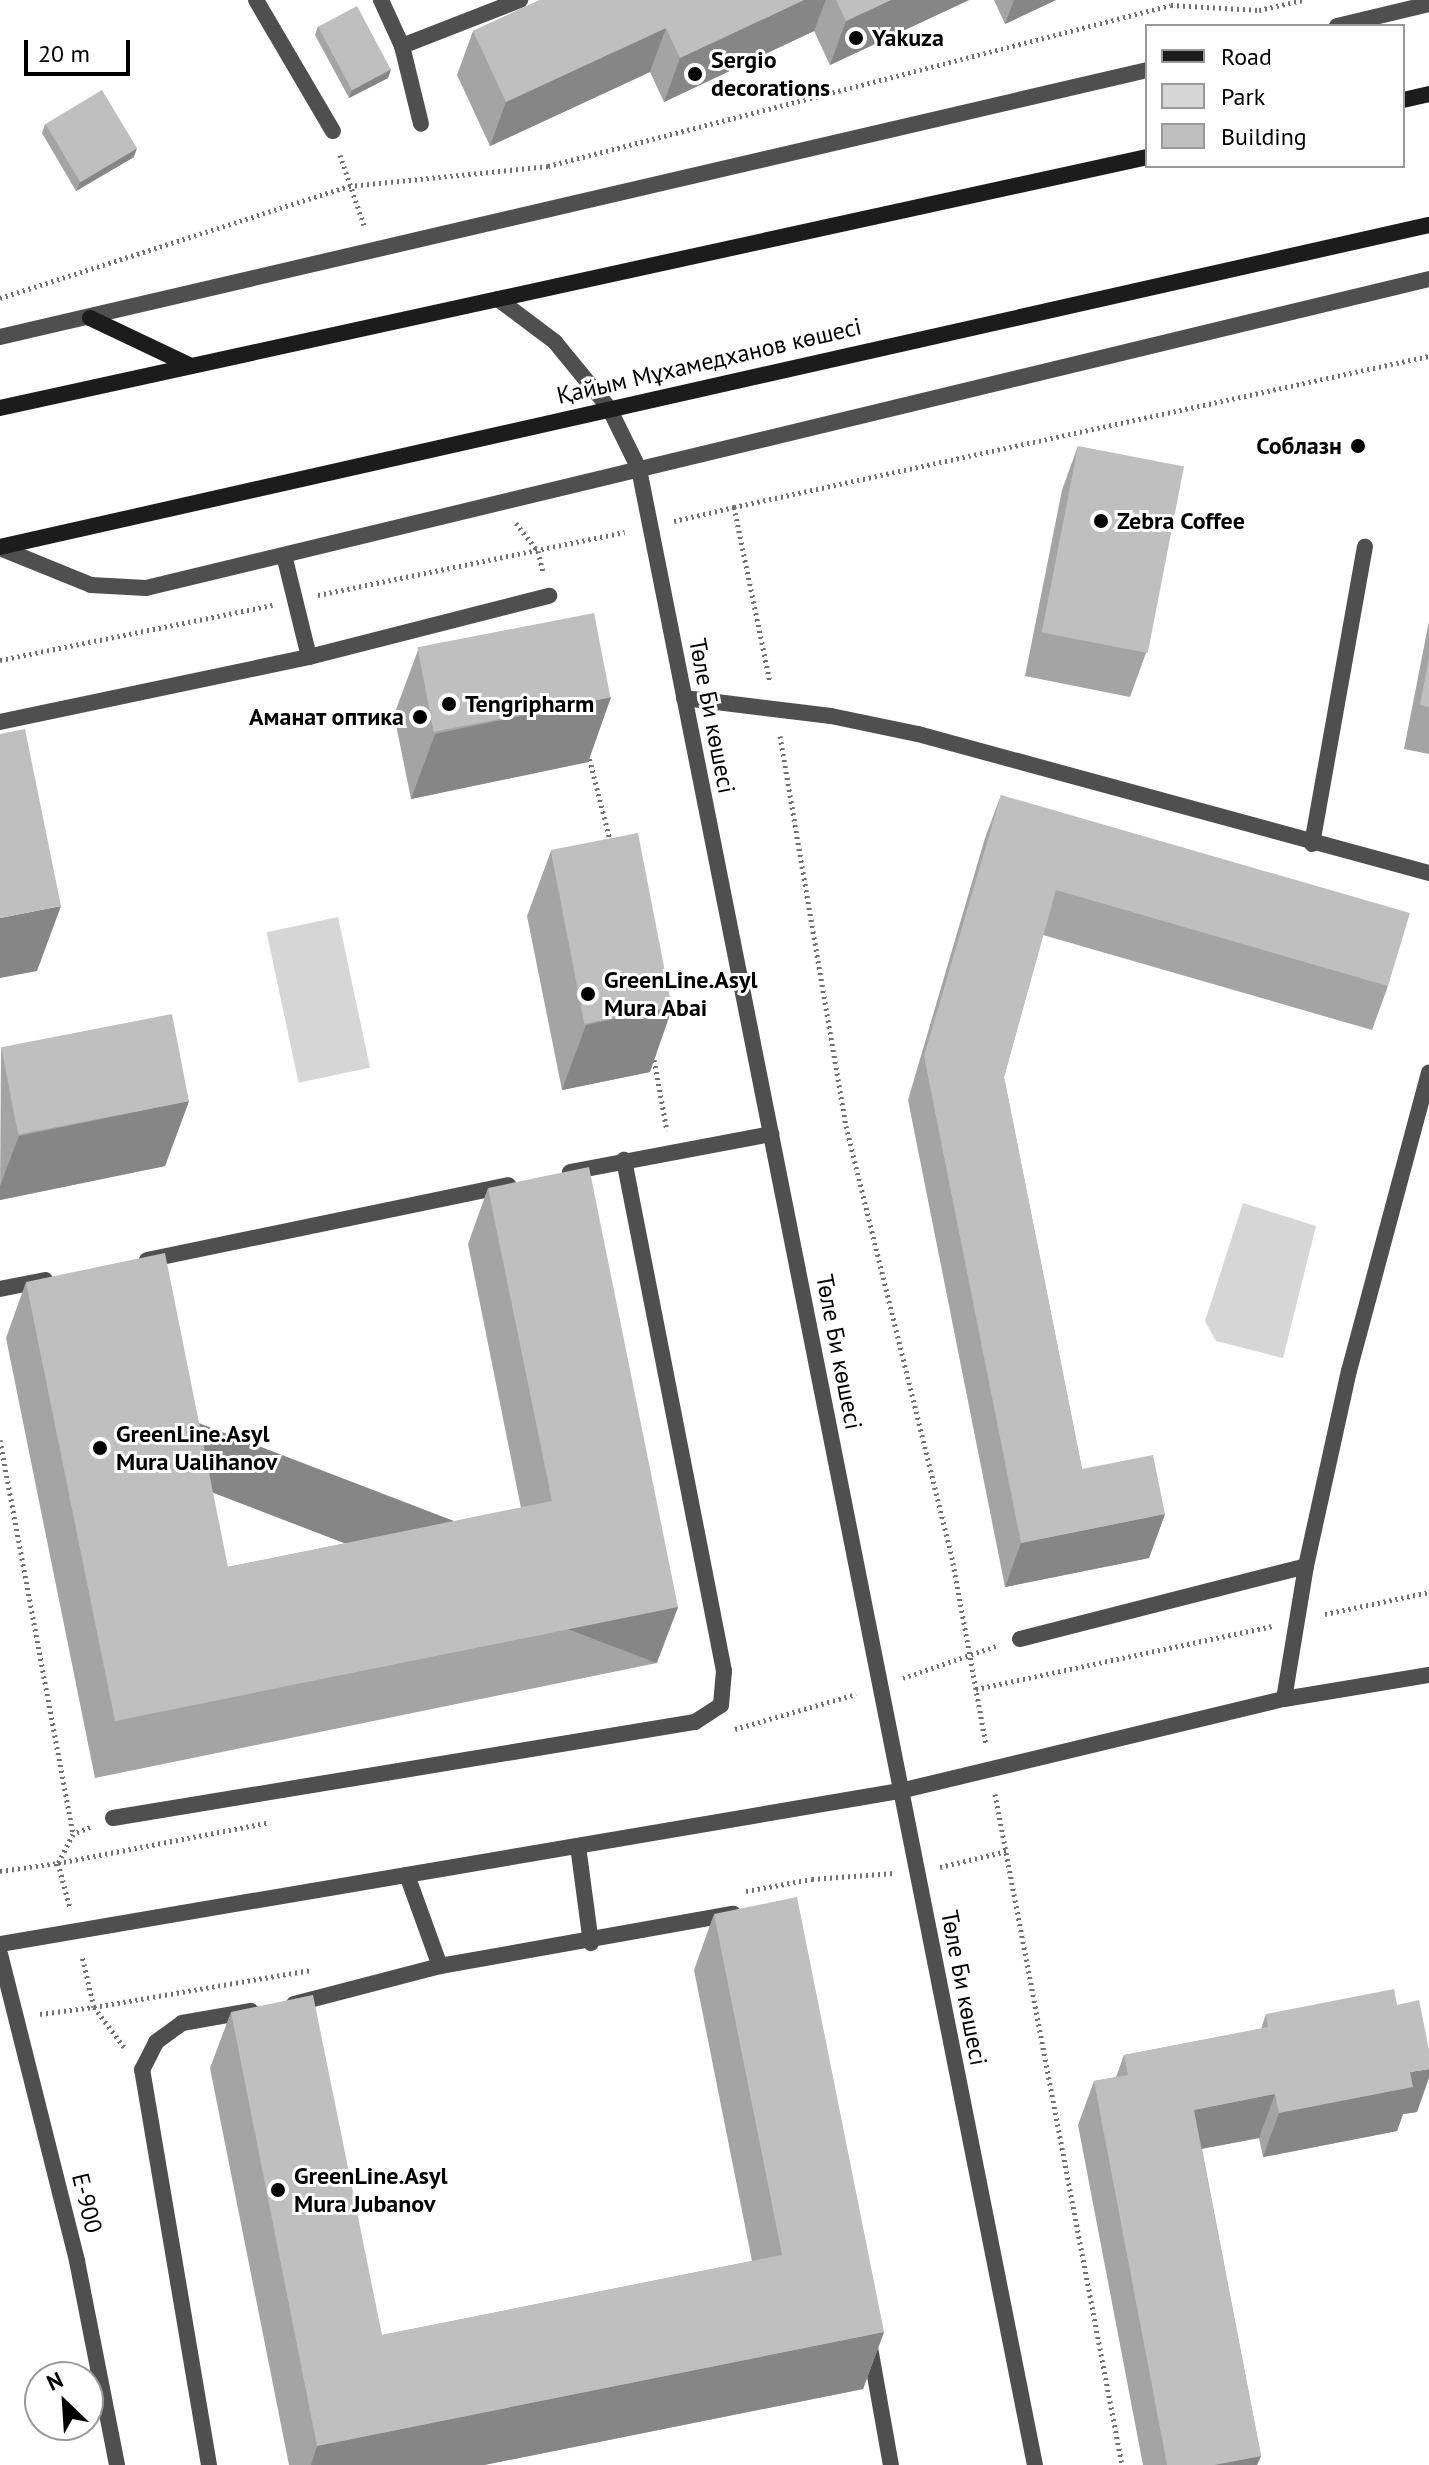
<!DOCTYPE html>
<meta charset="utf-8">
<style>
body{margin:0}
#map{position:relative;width:1429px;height:2465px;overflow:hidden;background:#fff;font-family:"PT Sans",sans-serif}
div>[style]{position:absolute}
.green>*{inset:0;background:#d6d6d6;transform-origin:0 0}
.path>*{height:5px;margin-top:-2.5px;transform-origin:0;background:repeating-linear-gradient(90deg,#717171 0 2px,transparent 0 6px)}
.service>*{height:16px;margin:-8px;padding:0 8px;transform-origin:8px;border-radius:8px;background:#4f4f4f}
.minor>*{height:16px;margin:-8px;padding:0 8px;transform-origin:8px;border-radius:8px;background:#4f4f4f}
.secondary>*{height:16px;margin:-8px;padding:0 8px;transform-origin:8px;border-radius:8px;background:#1c1c1c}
.wall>*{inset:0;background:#a4a4a4}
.shaded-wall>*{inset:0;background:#868686;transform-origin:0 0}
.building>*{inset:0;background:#bfbfbf;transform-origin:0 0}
.dots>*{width:22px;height:22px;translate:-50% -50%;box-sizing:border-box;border:4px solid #fff;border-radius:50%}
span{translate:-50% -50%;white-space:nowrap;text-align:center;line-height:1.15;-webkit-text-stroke:6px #fff;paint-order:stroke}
.poi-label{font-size:24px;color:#000;font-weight:700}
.left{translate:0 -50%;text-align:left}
.right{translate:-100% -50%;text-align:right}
.street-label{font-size:24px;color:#000}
.legend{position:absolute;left:1145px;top:24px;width:260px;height:144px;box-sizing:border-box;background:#fff;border:2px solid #999;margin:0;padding:10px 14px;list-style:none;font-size:24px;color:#000}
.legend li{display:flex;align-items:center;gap:16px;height:40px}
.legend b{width:40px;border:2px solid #999}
.north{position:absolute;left:24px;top:2361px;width:80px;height:80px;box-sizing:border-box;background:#fff;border:2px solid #999;border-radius:50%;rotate:335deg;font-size:22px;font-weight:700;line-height:32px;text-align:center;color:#000}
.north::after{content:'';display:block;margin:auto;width:28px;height:36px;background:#000;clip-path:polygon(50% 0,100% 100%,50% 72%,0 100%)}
.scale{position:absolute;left:24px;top:40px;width:106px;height:36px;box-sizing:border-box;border:4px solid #000;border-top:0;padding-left:10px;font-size:24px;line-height:28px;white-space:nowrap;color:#000;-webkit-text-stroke:6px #fff;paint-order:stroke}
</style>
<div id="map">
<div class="green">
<div style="left:338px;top:917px;width:154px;height:73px;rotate:78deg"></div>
<div style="clip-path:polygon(1243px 1203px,1316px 1226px,1283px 1358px,1216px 1341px,1205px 1321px)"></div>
</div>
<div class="path">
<div style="left:340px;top:155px;width:74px;rotate:71.1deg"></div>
<div style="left:0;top:298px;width:367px;rotate:-17.8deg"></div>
<div style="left:349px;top:186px;width:200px;rotate:-5.7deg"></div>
<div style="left:548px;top:166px;width:643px;rotate:-14.49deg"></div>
<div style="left:1171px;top:5px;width:88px;rotate:3.3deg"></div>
<div style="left:1259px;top:10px;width:45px;rotate:-12.8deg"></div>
<div style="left:734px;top:507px;width:711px;rotate:-12.26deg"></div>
<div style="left:674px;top:521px;width:62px;rotate:-13.1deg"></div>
<div style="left:734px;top:507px;width:180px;rotate:78.4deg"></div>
<div style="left:516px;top:523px;width:36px;rotate:52deg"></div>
<div style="left:538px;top:551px;width:23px;rotate:77deg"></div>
<div style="left:318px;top:595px;width:313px;rotate:-11.6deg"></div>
<div style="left:0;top:660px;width:278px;rotate:-11.4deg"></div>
<div style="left:780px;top:736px;width:396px;rotate:80.4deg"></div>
<div style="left:846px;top:1126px;width:450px;rotate:76.2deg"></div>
<div style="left:953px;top:1563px;width:185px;rotate:79.7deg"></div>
<div style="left:588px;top:753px;width:94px;rotate:75.8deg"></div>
<div style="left:653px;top:1054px;width:78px;rotate:79.7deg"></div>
<div style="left:0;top:1440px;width:401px;rotate:79.5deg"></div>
<div style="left:1325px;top:1614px;width:106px;rotate:-11.9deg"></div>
<div style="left:903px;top:1678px;width:98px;rotate:-19deg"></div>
<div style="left:976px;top:1689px;width:303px;rotate:-12deg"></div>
<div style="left:735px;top:1729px;width:126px;rotate:-16.1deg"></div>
<div style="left:995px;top:1794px;width:683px;rotate:79.28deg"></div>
<div style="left:90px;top:1827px;width:18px;rotate:158deg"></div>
<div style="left:73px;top:1834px;width:33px;rotate:117deg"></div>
<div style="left:58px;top:1863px;width:216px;rotate:-10.9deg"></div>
<div style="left:940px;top:1867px;width:69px;rotate:-13.4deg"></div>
<div style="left:0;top:1871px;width:59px;rotate:-7.9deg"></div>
<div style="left:58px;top:1863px;width:47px;rotate:75.1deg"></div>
<div style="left:746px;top:1891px;width:67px;rotate:-10.3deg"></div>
<div style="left:812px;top:1879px;width:82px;rotate:-4.2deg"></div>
<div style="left:40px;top:2014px;width:54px;rotate:-7.4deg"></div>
<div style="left:94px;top:2007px;width:52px;rotate:-103.2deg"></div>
<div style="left:124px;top:2047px;width:50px;rotate:-126.9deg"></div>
<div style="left:94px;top:2007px;width:220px;rotate:-9.7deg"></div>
</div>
<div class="service">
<div style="left:256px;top:0;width:152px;rotate:59.6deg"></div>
<div style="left:381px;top:0;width:51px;rotate:65.5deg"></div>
<div style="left:402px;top:46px;width:80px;rotate:76.3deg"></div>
<div style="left:402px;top:46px;width:127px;rotate:-21.3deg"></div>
<div style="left:284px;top:555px;width:105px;rotate:76.2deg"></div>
<div style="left:570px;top:1172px;width:205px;rotate:-10.7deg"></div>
<div style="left:147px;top:1260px;width:369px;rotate:-11.7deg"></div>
<div style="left:0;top:1289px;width:46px;rotate:-11.3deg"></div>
<div style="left:113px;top:1818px;width:590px;rotate:-9.37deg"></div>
<div style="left:695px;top:1722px;width:31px;rotate:-33deg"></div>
<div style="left:721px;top:1705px;width:34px;rotate:-85deg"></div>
<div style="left:724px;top:1671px;width:521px;rotate:-101.07deg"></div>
<div style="left:578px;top:1846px;width:98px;rotate:82.4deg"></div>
<div style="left:407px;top:1875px;width:97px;rotate:70.1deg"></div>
<div style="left:294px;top:2004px;width:151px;rotate:-14.6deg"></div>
<div style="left:440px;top:1966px;width:298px;rotate:-10.1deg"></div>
<div style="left:869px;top:2342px;width:125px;rotate:79.9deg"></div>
<div style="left:209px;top:2465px;width:401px;rotate:-99.6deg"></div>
<div style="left:142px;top:2070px;width:31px;rotate:-63deg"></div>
<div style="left:156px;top:2042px;width:32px;rotate:-36deg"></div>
<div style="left:182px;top:2023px;width:70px;rotate:-9.9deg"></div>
</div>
<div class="minor">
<div style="left:1337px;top:26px;width:95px;rotate:-13.4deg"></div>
<div style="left:498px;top:299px;width:71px;rotate:37deg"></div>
<div style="left:555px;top:342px;width:85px;rotate:50.7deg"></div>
<div style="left:609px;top:408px;width:68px;rotate:63.8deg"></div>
<div style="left:639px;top:469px;width:2035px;rotate:78.78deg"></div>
<div style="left:0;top:337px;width:1178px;rotate:-13.1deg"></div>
<div style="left:0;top:548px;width:98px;rotate:22.1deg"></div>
<div style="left:91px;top:585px;width:55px;rotate:3.1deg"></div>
<div style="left:146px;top:588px;width:1320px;rotate:-13.54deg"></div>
<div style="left:684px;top:698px;width:148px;rotate:7deg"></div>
<div style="left:831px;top:716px;width:89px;rotate:11.7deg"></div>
<div style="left:918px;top:734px;width:530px;rotate:15.22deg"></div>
<div style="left:0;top:722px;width:316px;rotate:-11.9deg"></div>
<div style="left:309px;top:657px;width:248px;rotate:-14.3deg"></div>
<div style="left:1312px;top:844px;width:302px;rotate:-79.9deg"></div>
<div style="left:1020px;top:1639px;width:295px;rotate:-14.3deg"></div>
<div style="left:1284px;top:1699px;width:135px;rotate:-80.6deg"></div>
<div style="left:1306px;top:1566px;width:200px;rotate:-77.6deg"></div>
<div style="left:1349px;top:1371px;width:309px;rotate:-75deg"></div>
<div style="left:0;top:1944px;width:913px;rotate:-9.65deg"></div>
<div style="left:900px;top:1791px;width:395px;rotate:-13.5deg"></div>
<div style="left:1284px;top:1699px;width:147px;rotate:-9.4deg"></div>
<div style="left:0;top:1954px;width:317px;rotate:75.9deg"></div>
<div style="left:77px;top:2261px;width:208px;rotate:78.9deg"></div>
</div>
<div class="secondary">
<div style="left:1403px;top:100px;width:27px;rotate:-13deg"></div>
<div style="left:90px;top:318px;width:112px;rotate:25.4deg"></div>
<div style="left:0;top:408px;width:1174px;rotate:-12.34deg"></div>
<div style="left:0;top:547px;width:1465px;rotate:-12.7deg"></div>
</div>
<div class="wall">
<div style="clip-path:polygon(540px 0,969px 0,830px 65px,814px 31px,664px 102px,650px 72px,490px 146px,457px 75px,473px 31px)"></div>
<div style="clip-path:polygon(994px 0,1056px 0,1005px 24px)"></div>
<div style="clip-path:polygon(318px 26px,391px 69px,388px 78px,349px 98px,315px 35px)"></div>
<div style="clip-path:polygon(45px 124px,134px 157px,76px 191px,42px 133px)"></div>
<div style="clip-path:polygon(1078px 446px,1146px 653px,1130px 697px,1025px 676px,1062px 490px)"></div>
<div style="clip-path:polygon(1429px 621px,1429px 754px,1404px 749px)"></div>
<div style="clip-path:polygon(418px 650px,611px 697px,588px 762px,411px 799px,394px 715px)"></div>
<div style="clip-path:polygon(1001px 795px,1388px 986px,1372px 1030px,1043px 935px,1004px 1077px,1082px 1469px,1165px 1514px,1149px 1558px,1005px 1587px,908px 1100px,985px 838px)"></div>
<div style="clip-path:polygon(551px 851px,650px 1072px,562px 1090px,527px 916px)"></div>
<div style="clip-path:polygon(1px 1048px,189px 1101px,165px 1166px,0 1200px)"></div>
<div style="clip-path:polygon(488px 1188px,678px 1607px,657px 1663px,95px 1778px,6px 1338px,26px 1282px,228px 1567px,521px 1508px,468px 1244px)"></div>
<div style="clip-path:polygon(714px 1914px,884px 2332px,863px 2389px,484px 2465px,289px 2465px,210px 2068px,231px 2012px,382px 2335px,752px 2261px,694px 1970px)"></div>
<div style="clip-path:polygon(1266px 2014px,1417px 2112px,1403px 2114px,1397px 2131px,1263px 2157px,1259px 2138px,1202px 2149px,1261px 2456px,1257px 2465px,1143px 2465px,1078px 2125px,1094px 2081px,1116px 2077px,1124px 2055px,1261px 2029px)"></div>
</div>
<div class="shaded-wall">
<div style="clip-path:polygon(804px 0,826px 0,814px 31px,664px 102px,680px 58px)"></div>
<div style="clip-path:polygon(891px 0,969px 0,830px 65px,846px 21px)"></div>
<div style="clip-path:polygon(1014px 0,1056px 0,1005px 24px)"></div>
<div style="clip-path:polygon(666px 28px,650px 72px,490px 146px,506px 102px)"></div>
<div style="clip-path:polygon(391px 69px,388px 78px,349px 98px,352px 90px)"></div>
<div style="clip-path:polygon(137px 148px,134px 157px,76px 191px,80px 182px)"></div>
<div style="clip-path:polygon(611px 697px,588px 762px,411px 799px,435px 734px)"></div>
<div style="clip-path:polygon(61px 906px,37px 971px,0 978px,0 918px)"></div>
<div style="clip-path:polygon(673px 1006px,650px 1072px,562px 1090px,586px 1025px)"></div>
<div style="clip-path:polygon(189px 1101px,165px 1166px,0 1200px,0 1186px,19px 1136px)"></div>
<div style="clip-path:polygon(1165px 1514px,1149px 1558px,1005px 1587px,1021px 1543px)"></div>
<div style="left:678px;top:1607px;width:60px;height:574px;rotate:111deg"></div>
<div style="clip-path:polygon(1429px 2069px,1429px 2078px,1417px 2112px,1403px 2114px,1397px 2131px,1263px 2157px,1279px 2113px,1410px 2072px)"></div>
<div style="clip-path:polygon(1275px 2094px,1259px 2138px,1178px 2153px,1194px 2110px)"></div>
<div style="clip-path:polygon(884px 2332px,863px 2389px,484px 2465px,311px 2465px,317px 2446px)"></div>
<div style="clip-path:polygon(1261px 2456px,1257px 2465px,1214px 2465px)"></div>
</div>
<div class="building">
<div style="clip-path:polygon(540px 0,804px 0,680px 58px,666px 28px,506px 102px,473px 31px)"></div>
<div style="clip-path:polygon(836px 0,891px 0,846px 21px)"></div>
<div style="left:357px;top:6px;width:72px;height:44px;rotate:62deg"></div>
<div style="left:102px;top:90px;width:68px;height:66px;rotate:59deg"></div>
<div style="left:1078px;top:446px;width:108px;height:190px;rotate:11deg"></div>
<div style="left:594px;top:613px;width:86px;height:180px;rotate:79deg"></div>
<div style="clip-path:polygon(1429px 658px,1429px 707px,1420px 705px)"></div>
<div style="clip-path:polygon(25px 729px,61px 906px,0 918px,0 734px)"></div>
<div style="clip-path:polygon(1001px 795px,1410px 913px,1388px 986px,1056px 890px,1004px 1077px,1082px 1469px,1153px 1455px,1165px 1514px,1021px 1543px,924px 1056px)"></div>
<div style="left:638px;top:833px;width:177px;height:89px;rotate:79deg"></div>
<div style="left:172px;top:1014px;width:89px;height:174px;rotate:79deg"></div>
<div style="clip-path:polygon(589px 1167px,678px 1607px,115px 1721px,26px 1282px,165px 1253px,228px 1567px,552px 1501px,488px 1188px)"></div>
<div style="clip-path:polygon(797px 1897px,884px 2332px,317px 2446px,231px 2012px,313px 1995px,382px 2335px,782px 2255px,714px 1914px)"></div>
<div style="clip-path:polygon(1394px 1989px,1397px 2005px,1419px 2000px,1429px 2050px,1429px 2069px,1410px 2072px,1413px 2087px,1279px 2113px,1275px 2094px,1194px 2110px,1261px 2456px,1214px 2465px,1167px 2465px,1094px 2081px,1128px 2075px,1124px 2055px,1268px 2027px,1266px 2014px)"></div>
</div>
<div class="dots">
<div style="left:856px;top:38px;background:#000"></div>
<div style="left:695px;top:74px;background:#000"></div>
<div style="left:1358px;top:446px;background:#000"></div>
<div style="left:1101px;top:521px;background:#000"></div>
<div style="left:449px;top:704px;background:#000"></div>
<div style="left:420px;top:717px;background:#000"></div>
<div style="left:588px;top:994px;background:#000"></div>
<div style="left:100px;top:1448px;background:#000"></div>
<div style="left:278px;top:2190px;background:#000"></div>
</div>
<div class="poi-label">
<span class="left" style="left:872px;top:38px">Yakuza</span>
<span class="left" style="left:711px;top:74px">Sergio<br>decorations</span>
<span class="right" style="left:1342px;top:446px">Соблазн</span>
<span class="left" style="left:1117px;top:521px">Zebra Coffee</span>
<span class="left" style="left:465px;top:704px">Tengripharm</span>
<span class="right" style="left:404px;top:717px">Аманат оптика</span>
<span class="left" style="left:604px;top:994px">GreenLine.Asyl<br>Mura Abai</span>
<span class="left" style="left:116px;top:1448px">GreenLine.Asyl<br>Mura Ualihanov</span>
<span class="left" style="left:294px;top:2190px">GreenLine.Asyl<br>Mura Jubanov</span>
</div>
<div class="street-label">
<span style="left:709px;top:361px;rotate:-13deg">Қайым Мұхамедханов көшесі</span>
<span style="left:712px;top:716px;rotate:79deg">Төле Би көшесі</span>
<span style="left:839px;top:1352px;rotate:79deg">Төле Би көшесі</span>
<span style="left:964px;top:1988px;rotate:79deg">Төле Би көшесі</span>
<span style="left:87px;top:2203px;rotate:76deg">E-900</span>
</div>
<ul class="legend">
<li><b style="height:10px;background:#1c1c1c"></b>Road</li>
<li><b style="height:22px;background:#d6d6d6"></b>Park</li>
<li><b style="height:22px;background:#bfbfbf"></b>Building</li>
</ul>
<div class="north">N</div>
<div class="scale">20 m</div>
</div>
